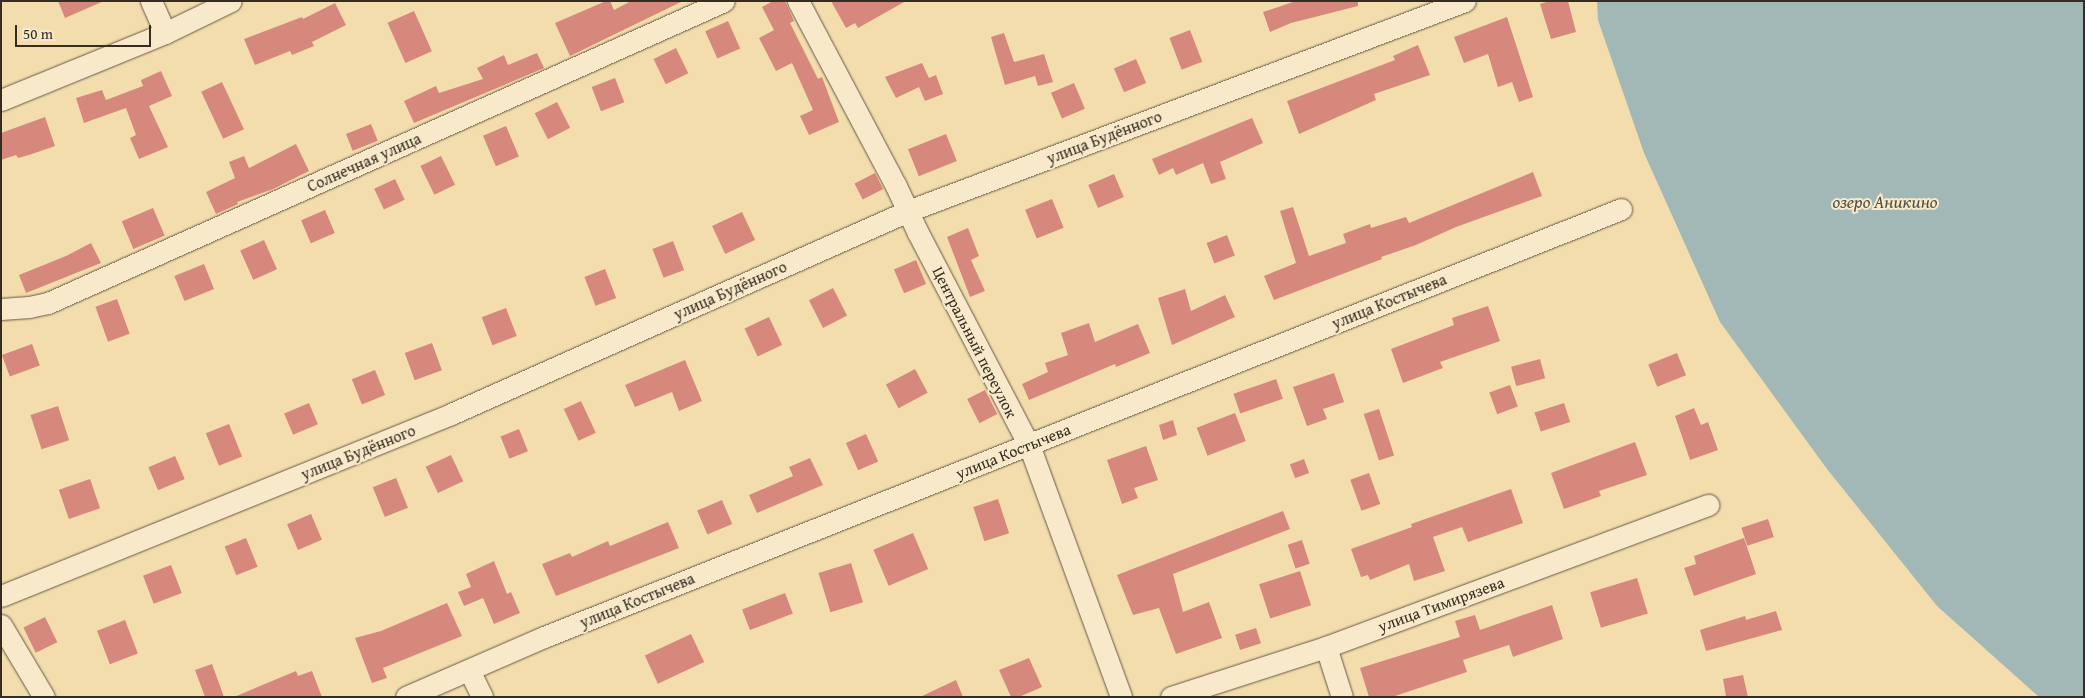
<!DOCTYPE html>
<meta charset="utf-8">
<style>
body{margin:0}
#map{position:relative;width:2085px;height:698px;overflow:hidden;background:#f4ddad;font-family:"Gentium Book Plus",serif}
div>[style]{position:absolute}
.water>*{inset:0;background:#a2b8b7}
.building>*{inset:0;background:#d7887c;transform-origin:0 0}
.roads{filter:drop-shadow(0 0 1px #655945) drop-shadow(0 0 1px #655945)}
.minor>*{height:21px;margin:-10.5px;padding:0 10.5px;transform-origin:10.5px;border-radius:10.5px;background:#f8e9ca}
span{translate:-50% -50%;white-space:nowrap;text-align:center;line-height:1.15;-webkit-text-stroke:4px #f8e9ca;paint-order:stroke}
.street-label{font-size:16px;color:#352d22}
.water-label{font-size:18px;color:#505047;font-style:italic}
.frame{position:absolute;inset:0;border:2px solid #352d22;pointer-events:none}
.scale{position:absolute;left:15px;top:25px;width:136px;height:22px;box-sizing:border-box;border:2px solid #352d22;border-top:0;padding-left:6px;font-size:15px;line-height:18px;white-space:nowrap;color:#352d22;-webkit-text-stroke:4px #f8e9ca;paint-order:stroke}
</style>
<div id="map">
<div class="water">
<div style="clip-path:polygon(1597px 1px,2084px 1px,2084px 697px,2039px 697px,1937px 606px,1827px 469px,1720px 322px,1644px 153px,1598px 20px)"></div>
</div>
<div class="building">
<div style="clip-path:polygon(58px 1px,104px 1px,65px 18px)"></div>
<div style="clip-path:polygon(606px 1px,610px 1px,614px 10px,631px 1px,683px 1px,570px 56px,555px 23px)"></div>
<div style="clip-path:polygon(773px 1px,785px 1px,794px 21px,790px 23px,818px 79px,822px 77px,839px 122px,809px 135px,800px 116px,813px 110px,792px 63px,776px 71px,759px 38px,774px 30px,762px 7px)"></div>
<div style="clip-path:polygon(831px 1px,906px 1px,858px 28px,855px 23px,846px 28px)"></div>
<div style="clip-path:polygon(1296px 1px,1358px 1px,1358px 6px,1291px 23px,1270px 32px,1263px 12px)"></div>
<div style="clip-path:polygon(1550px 1px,1568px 1px,1576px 32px,1551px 39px,1540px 4px)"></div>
<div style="clip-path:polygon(335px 3px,346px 25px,312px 42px,314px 46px,292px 55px,290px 51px,255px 65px,244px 39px,302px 17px,303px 19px)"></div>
<div style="left:414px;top:11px;width:44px;height:29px;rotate:66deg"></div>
<div style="clip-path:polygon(1507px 17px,1533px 97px,1519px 102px,1512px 82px,1498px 87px,1488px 54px,1464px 63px,1454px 37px)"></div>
<div style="left:728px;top:21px;width:30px;height:25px;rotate:66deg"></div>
<div style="left:1190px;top:30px;width:34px;height:22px;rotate:69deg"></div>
<div style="clip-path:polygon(1004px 33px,1014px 62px,1044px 54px,1053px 82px,1038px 86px,1035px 76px,1005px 85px,991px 37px)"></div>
<div style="clip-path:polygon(1418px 45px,1430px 75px,1374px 94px,1376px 100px,1299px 134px,1287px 101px,1395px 60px,1393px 56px)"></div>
<div style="left:676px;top:48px;width:28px;height:25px;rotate:64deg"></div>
<div style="clip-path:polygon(537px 53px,544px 68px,414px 123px,404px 101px,436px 86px,439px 93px,483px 79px,477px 68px,504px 55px,508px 65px)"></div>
<div style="left:1136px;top:59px;width:26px;height:24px;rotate:67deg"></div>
<div style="clip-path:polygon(922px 63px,929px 78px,936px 75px,943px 94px,925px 101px,919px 87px,896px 98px,885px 77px)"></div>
<div style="clip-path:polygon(161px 71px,172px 96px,149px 106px,168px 147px,139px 159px,130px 138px,136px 135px,126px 108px,84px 123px,76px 98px,102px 90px,106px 100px,143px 86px,141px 80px)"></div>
<div style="left:615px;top:78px;width:26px;height:25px;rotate:69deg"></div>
<div style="left:222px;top:82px;width:52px;height:23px;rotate:65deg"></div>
<div style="left:1074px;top:83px;width:28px;height:25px;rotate:67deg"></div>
<div style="left:557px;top:102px;width:29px;height:25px;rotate:63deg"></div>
<div style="clip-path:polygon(45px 117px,55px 146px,29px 155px,18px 158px,16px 155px,1px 160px,1px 133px)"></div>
<div style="clip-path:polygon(1252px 118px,1263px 143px,1220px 162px,1226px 179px,1211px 184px,1203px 163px,1176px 175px,1173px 168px,1159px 175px,1152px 159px)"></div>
<div style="left:371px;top:124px;width:18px;height:27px;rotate:68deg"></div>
<div style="left:506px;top:126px;width:33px;height:25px;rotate:67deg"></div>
<div style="left:946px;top:134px;width:29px;height:41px;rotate:68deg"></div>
<div style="clip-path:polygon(296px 144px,309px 171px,273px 189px,237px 202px,238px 204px,216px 214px,206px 192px,235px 178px,229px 162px,244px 156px,249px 168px)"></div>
<div style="left:441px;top:156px;width:32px;height:23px;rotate:64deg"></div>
<div style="clip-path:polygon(1533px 172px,1542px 196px,1456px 227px,1416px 245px,1381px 257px,1382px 259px,1274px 300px,1264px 276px,1296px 263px,1280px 211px,1293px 207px,1309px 256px,1346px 243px,1343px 234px,1370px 224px,1371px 228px,1406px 217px,1409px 223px)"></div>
<div style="left:875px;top:173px;width:18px;height:23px;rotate:63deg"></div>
<div style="left:1114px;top:174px;width:25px;height:28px;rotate:67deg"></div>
<div style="left:395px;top:179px;width:23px;height:23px;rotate:65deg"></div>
<div style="left:1052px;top:199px;width:31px;height:29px;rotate:68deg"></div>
<div style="left:153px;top:208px;width:30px;height:34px;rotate:67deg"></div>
<div style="left:325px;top:210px;width:25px;height:26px;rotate:67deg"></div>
<div style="left:742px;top:212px;width:31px;height:33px;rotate:65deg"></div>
<div style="clip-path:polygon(968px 228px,979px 256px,971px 260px,985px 291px,970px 297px,947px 237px)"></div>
<div style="left:1227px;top:235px;width:22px;height:22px;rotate:69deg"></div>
<div style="left:264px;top:240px;width:32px;height:26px;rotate:66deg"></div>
<div style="left:673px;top:241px;width:31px;height:22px;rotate:69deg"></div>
<div style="clip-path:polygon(91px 243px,101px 263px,26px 293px,19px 275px,66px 256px)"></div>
<div style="left:916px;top:260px;width:26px;height:24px;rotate:67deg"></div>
<div style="left:204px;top:264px;width:27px;height:32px;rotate:68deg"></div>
<div style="left:605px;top:269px;width:31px;height:22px;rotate:69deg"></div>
<div style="left:833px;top:288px;width:31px;height:27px;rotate:63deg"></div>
<div style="clip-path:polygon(1185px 289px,1191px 311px,1225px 295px,1235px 317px,1172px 345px,1158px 298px)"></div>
<div style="left:117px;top:299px;width:37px;height:23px;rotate:70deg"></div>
<div style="clip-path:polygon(1488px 306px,1500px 341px,1440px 362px,1443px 368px,1403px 383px,1391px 349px,1454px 325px,1452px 318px)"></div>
<div style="left:506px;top:308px;width:30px;height:26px;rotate:69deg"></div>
<div style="left:769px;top:317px;width:31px;height:27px;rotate:65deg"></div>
<div style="clip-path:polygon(1089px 323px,1095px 342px,1138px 324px,1150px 353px,1116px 367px,1115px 364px,1029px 400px,1022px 384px,1048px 372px,1045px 363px,1068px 355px,1061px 333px)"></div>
<div style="left:432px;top:343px;width:29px;height:29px;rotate:70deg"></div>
<div style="left:32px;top:344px;width:23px;height:32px;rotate:70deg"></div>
<div style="left:1677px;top:353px;width:24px;height:31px;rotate:68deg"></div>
<div style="left:1540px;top:359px;width:20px;height:30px;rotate:75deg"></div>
<div style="clip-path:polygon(685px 360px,702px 401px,679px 411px,672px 392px,635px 407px,625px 385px)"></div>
<div style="left:915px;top:369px;width:27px;height:33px;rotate:62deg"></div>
<div style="left:375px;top:370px;width:27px;height:25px;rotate:68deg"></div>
<div style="clip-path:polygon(1334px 373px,1344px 402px,1323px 409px,1327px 419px,1307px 426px,1293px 387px)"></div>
<div style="left:1276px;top:379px;width:21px;height:45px;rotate:71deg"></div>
<div style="left:1510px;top:385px;width:23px;height:22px;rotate:70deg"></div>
<div style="left:985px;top:390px;width:27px;height:20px;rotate:63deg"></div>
<div style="left:581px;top:401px;width:35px;height:19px;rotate:65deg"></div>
<div style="left:309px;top:403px;width:23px;height:27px;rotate:67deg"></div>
<div style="left:1564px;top:403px;width:20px;height:31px;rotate:72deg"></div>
<div style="left:58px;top:406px;width:36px;height:29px;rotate:72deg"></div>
<div style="clip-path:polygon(1694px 408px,1701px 425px,1708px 422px,1718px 450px,1690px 460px,1675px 416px)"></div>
<div style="left:1379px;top:409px;width:49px;height:16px;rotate:72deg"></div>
<div style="left:1235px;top:413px;width:30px;height:41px;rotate:69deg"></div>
<div style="clip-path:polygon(1173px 420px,1177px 435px,1163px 440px,1159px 425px)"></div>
<div style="left:229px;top:424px;width:35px;height:25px;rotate:68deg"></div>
<div style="left:519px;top:429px;width:24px;height:20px;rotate:68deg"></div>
<div style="left:866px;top:434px;width:30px;height:22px;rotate:66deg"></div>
<div style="clip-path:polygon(1635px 442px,1647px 475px,1599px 491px,1601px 496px,1564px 509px,1551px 473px)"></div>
<div style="clip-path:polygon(1146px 446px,1158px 480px,1134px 488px,1138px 498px,1122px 504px,1107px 460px)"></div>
<div style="left:451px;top:455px;width:29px;height:28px;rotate:65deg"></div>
<div style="left:175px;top:456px;width:25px;height:29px;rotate:67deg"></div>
<div style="clip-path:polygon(810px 458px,823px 485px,757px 513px,749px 495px,793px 476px,789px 467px)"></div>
<div style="left:1304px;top:459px;width:15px;height:15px;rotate:70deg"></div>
<div style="left:1369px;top:473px;width:33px;height:20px;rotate:70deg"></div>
<div style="left:396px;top:478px;width:32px;height:25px;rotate:68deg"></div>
<div style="left:90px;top:479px;width:31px;height:33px;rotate:71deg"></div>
<div style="clip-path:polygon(1511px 489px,1523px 523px,1468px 542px,1462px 527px,1433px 537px,1445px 571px,1414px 581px,1409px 564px,1370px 580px,1368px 575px,1361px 577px,1351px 549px,1412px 527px,1411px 524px)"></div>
<div style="left:998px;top:499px;width:36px;height:26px;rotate:72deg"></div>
<div style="left:722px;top:500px;width:26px;height:27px;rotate:67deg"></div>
<div style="clip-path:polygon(1283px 511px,1290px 529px,1173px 574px,1183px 612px,1209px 602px,1222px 638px,1176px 654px,1159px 608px,1133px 615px,1117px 575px)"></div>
<div style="left:311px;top:514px;width:28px;height:26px;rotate:67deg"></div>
<div style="left:1768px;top:519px;width:19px;height:28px;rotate:72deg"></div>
<div style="clip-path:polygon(668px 522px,679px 548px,556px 596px,542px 564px,570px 553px,572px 557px,608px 541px,610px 546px)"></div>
<div style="left:913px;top:533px;width:39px;height:43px;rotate:67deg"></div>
<div style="left:246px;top:538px;width:31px;height:23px;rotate:68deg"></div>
<div style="clip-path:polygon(1744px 538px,1756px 574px,1694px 596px,1684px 568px,1696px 564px,1694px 556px)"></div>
<div style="left:1302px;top:540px;width:25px;height:15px;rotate:72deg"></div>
<div style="clip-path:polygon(494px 561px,507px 594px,511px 592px,520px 613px,494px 624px,483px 598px,464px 606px,458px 592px,471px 587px,466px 574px)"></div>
<div style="left:851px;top:563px;width:41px;height:34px;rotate:73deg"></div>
<div style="left:171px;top:565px;width:30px;height:30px;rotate:69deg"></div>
<div style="left:1300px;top:571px;width:36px;height:43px;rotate:72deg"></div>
<div style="left:1637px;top:578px;width:37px;height:49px;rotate:73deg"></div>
<div style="left:785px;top:593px;width:22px;height:46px;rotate:69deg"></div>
<div style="clip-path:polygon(447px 603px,462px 636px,383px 668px,387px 678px,372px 683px,355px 638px,381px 631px)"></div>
<div style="clip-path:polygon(1552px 605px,1563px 639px,1513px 657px,1509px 645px,1463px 660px,1467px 672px,1392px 697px,1369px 697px,1360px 668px,1460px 637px,1455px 621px,1475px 615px,1480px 630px)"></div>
<div style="clip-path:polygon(1776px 611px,1782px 630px,1706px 651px,1700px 630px,1745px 616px,1746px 620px)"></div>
<div style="left:45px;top:617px;width:28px;height:24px;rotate:64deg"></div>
<div style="left:125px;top:620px;width:36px;height:30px;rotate:69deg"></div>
<div style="left:1256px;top:628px;width:16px;height:22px;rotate:72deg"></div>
<div style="left:691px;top:634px;width:31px;height:51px;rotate:65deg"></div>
<div style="clip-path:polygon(1029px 658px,1042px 687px,1019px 697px,1011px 697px,999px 670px)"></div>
<div style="clip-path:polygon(212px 664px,224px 697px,205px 697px,195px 670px)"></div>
<div style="clip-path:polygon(296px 671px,298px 676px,312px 671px,322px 697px,234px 697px)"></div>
<div style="clip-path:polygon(1743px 675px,1748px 697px,1726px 697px,1723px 679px)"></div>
<div style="clip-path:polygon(956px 680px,963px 697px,920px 697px)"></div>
</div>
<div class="roads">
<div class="minor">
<div style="left:151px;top:1px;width:35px;rotate:66deg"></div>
<div style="left:798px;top:1px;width:209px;rotate:62.1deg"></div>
<div style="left:896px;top:186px;width:52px;rotate:64.9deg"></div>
<div style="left:918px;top:233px;width:239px;rotate:62.4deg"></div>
<div style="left:1029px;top:445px;width:268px;rotate:69.9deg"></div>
<div style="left:1px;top:100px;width:177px;rotate:-22.2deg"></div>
<div style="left:165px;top:33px;width:73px;rotate:-25.9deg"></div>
<div style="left:1px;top:309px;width:28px;rotate:-4deg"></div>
<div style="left:29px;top:307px;width:19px;rotate:-12deg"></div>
<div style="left:48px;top:303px;width:740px;rotate:-24.07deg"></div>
<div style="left:1px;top:596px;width:485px;rotate:-22deg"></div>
<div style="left:451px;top:414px;width:500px;rotate:-23.95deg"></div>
<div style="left:908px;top:211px;width:595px;rotate:-20.66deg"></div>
<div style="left:1px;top:625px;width:84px;rotate:59.2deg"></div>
<div style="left:1326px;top:647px;width:52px;rotate:72.3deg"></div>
<div style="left:469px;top:670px;width:30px;rotate:64deg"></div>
<div style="left:406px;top:697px;width:150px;rotate:-23.5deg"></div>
<div style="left:544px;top:637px;width:1159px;rotate:-21.67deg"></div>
<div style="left:1171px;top:697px;width:163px;rotate:-17.9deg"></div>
<div style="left:1326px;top:647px;width:408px;rotate:-20.4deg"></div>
</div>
</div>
<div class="street-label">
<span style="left:1104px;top:137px;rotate:-21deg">улица Будённого</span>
<span style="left:364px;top:162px;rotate:-24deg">Солнечная улица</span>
<span style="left:730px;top:290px;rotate:-24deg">улица Будённого</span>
<span style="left:1389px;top:301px;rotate:-22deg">улица Костычева</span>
<span style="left:975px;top:342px;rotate:63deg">Центральный переулок</span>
<span style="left:1013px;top:451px;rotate:-22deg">улица Костычева</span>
<span style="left:358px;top:452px;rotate:-22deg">улица Будённого</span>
<span style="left:637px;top:600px;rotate:-22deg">улица Костычева</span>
<span style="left:1441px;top:604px;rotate:-20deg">улица Тимирязева</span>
</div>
<div class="water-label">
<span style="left:1885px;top:202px">озеро Аникино</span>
</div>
<div class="frame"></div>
<div class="scale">50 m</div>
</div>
